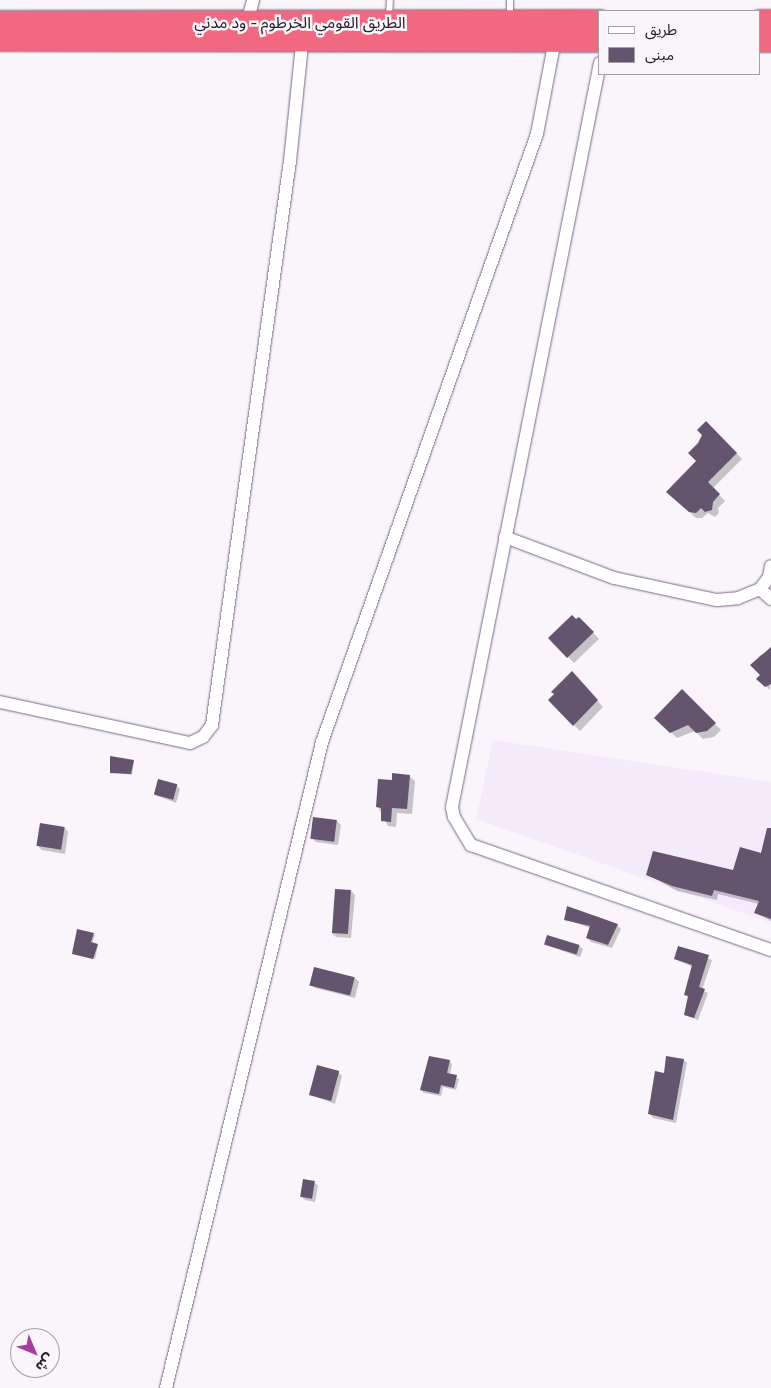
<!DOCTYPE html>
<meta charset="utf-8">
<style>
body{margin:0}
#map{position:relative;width:771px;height:1388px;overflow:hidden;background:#f9f5fb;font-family:"Space Grotesk","Noto Sans Arabic",sans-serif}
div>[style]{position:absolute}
.built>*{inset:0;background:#f4ebfa}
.shadow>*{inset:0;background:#0003}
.building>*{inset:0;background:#64546d;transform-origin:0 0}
.roads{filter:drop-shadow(0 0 1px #796882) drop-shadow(0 0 1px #796882)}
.lane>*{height:6px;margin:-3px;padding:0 3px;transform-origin:3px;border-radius:3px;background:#fff}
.street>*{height:12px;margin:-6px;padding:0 6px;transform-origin:6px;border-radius:6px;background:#fff}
.highway>*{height:24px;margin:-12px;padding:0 12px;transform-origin:12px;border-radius:12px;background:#f16981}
span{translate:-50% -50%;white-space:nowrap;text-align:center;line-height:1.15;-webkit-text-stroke:5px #f9f5fb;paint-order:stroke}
.street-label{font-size:16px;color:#28212c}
.legend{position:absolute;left:598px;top:10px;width:162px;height:65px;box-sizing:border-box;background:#f9f5fb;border:1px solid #a5a0a8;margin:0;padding:6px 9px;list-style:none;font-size:15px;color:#28212c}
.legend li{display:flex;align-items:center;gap:10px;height:25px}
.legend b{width:25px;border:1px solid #a5a0a8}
.north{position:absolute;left:10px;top:1328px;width:50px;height:50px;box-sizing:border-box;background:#f9f5fb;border:1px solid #a5a0a8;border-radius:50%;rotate:135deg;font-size:14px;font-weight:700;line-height:20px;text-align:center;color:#28212c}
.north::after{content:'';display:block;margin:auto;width:18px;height:22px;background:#a83d9d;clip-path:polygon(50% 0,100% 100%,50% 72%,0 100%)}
</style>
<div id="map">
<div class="built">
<div style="clip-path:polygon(493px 740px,771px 782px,771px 923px,476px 819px)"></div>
</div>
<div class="shadow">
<div style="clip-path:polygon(706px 423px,742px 459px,713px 488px,725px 501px,718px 508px,719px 513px,715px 517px,708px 513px,702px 518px,696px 518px,674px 497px,698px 461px)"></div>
<div style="clip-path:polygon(579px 618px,599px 639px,574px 663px,550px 638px)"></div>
<div style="clip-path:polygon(760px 655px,771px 659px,770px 690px,758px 679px,762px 675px,752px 665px)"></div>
<div style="clip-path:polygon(578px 679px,603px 707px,580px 731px,549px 700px)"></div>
<div style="clip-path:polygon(682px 691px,721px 730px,714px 737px,703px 739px,695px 731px,677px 738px,656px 718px)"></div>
<div style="clip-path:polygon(134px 761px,132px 775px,111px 772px)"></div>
<div style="clip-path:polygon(409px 776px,415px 781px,412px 814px,397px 813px,396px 827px,388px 826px,378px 807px,393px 782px)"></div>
<div style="clip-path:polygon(176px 785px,180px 789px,176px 803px,155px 795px)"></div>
<div style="clip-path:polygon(337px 821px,341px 825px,338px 845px,316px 842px,312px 838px)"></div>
<div style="clip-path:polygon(65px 828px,68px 832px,65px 854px,42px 850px,38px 846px)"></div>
<div style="clip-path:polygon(771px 836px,771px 921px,756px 913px,759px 904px,718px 894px,717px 900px,677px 891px,647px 874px,734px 871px,762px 855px)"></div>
<div style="clip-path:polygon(351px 891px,355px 895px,351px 938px,336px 937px,332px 933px)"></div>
<div style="clip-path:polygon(565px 919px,617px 925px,621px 929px,612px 948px,591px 942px,587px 938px,590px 928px)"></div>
<div style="clip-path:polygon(78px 930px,95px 935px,92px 943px,98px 946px,95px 959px,72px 951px)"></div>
<div style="clip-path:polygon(546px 945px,579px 946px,583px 949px,580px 957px)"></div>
<div style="clip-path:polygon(679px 947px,712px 960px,702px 990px,708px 993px,698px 1020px,685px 1015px,689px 998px,685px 994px,693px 967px,675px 959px)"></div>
<div style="clip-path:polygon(355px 978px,359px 982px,355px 998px,315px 988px,311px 984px)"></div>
<div style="clip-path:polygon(684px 1060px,687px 1063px,676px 1123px,653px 1118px,650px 1114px,665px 1074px)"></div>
<div style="clip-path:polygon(449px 1061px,452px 1064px,450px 1075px,459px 1079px,456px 1090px,443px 1087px,441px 1096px,424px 1093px,421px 1090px)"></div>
<div style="clip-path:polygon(338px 1072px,342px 1076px,335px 1104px,311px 1095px)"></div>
<div style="clip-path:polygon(314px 1182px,318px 1186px,315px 1202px,305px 1200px,301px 1196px)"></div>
</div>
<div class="building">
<div style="clip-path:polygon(706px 421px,737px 453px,708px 482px,720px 494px,713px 502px,712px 510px,705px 512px,701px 508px,696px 513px,689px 512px,666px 492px,696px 461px,688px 453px,698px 443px,702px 435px,697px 430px)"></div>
<div style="clip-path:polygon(572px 615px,576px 619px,579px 617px,594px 632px,567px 658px,548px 638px)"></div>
<div style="clip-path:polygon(771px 647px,771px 684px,765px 687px,756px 679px,760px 675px,750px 665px)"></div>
<div style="clip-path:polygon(572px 671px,598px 700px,573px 726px,548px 700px,554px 694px,551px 692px)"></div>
<div style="clip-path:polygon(682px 689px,716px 723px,707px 731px,696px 733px,688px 725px,670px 733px,654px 718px)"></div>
<div style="clip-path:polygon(110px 756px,134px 760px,131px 774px,110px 773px)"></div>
<div style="clip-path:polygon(392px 773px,410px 775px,407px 809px,392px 808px,391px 822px,381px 821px,381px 808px,376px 807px,378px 779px,392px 780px)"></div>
<div style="left:158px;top:779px;width:20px;height:16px;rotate:15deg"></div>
<div style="left:313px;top:817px;width:24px;height:22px;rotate:7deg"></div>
<div style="left:40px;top:823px;width:25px;height:23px;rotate:9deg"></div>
<div style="clip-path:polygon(767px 828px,771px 828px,771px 919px,754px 913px,759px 901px,714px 890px,712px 896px,672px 886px,646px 875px,653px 851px,733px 870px,740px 847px,761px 853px)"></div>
<div style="left:335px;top:889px;width:16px;height:44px;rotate:4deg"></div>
<div style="clip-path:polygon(567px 906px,618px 924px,608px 945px,586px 938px,590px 926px,564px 920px)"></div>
<div style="clip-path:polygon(77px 929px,94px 933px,91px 942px,98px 944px,93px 959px,72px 954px)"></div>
<div style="left:547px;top:935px;width:34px;height:10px;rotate:17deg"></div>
<div style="clip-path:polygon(678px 946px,709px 955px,699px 987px,705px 989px,694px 1018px,684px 1015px,688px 996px,684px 995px,692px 965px,674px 959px)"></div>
<div style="left:314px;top:967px;width:42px;height:19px;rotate:14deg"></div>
<div style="clip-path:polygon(429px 1056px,450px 1060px,447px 1073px,457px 1075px,454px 1088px,441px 1085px,439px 1094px,420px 1090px)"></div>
<div style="clip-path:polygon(666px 1056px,684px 1059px,673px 1120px,648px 1114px,655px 1071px,664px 1073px)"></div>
<div style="left:317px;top:1065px;width:23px;height:31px;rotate:15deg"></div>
<div style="left:303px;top:1179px;width:12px;height:18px;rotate:9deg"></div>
</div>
<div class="roads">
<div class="lane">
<div style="left:389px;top:17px;width:17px;rotate:-87deg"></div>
<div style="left:510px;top:19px;width:19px;rotate:-90deg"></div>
</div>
<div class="street">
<div style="left:247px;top:23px;width:24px;rotate:-75deg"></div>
<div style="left:600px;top:63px;width:759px;rotate:101.25deg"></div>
<div style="left:452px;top:807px;width:10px;rotate:79deg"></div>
<div style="left:454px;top:817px;width:33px;rotate:59deg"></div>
<div style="left:471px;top:845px;width:318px;rotate:19.3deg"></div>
<div style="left:505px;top:537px;width:116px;rotate:20.6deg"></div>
<div style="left:614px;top:578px;width:105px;rotate:12.1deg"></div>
<div style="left:717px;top:600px;width:21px;rotate:-5deg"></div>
<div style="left:738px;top:598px;width:24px;rotate:-22deg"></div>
<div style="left:760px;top:589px;width:15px;rotate:-53deg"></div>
<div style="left:769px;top:577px;width:11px;rotate:-80deg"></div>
<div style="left:760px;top:589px;width:15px;rotate:42deg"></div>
<div style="left:0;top:702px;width:194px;rotate:12.2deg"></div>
<div style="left:190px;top:743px;width:14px;rotate:-25deg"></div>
<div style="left:203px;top:737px;width:15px;rotate:-53deg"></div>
<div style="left:212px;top:725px;width:569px;rotate:-82.13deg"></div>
<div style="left:290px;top:161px;width:127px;rotate:-84.1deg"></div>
<div style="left:166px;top:1388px;width:665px;rotate:-76.42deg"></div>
<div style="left:322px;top:742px;width:645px;rotate:-70.53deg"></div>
<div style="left:537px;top:134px;width:96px;rotate:-79.2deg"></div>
</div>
<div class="highway">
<div style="left:760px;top:22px;width:11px"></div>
<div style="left:0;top:23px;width:600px;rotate:-0.1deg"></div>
<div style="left:0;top:39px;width:600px;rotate:0.1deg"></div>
<div style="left:760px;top:40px;width:11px"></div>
</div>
</div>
<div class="street-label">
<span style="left:300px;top:23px">الطريق القومي الخرطوم - ود مدني</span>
</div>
<ul class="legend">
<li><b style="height:6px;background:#fff"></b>طريق</li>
<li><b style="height:14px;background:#64546d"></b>مبنى</li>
</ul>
<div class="north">ش</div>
</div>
